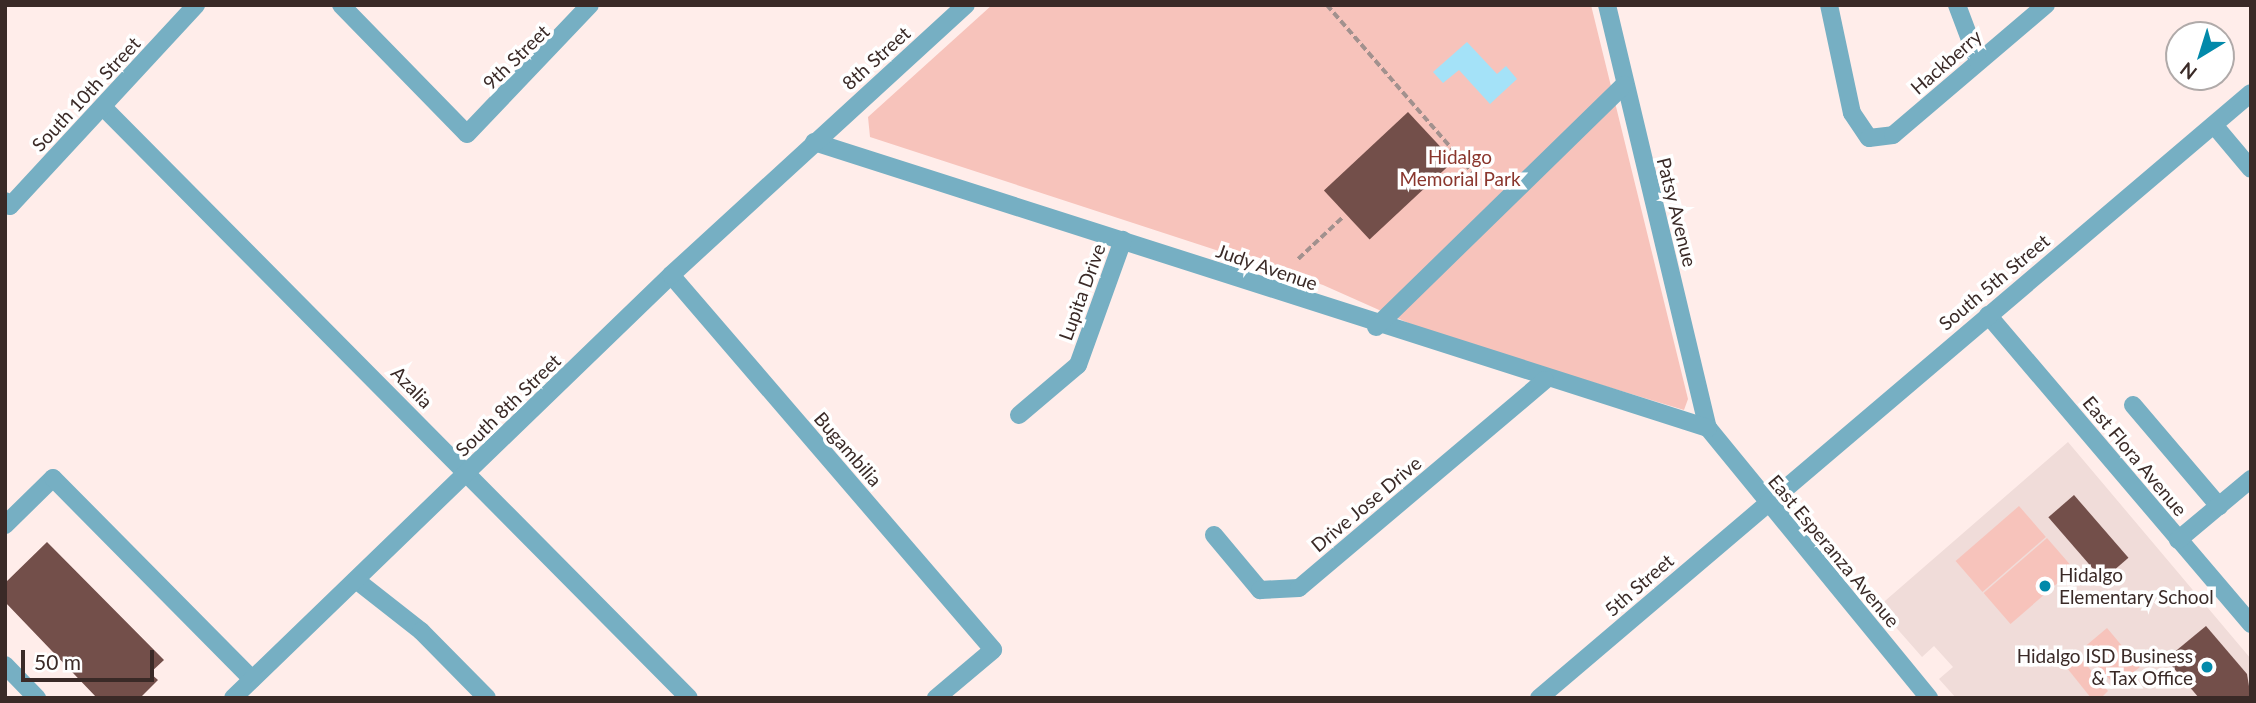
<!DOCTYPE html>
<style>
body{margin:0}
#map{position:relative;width:2256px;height:703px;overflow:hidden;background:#ffedea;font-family:Lato,sans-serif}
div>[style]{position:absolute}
.built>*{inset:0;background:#f0dcd9}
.green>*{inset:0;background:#f7c3bb;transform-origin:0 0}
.water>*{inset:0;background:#a4e2f8}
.building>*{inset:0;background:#734f4a;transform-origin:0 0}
.path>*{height:3.5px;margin-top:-1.75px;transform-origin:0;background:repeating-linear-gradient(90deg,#a2918e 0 7px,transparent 0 10.5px)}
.minor>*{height:18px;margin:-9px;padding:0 9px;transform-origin:9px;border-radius:9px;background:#76afc3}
.dots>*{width:19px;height:19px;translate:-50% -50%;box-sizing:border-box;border:4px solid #fff;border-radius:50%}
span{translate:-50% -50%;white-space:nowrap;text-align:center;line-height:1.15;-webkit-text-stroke:7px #fff;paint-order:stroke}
.street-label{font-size:19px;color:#3a2a27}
.park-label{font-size:19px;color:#8a362d}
.poi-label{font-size:19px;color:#3a2a27}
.left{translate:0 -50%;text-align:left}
.right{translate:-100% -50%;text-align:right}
.frame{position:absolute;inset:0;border:7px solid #3a2a27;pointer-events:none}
.north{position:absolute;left:2165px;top:21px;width:70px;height:70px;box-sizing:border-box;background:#fff;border:2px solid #b0aaa9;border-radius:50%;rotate:218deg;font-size:19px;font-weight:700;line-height:28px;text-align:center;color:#3a2a27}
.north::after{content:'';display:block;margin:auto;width:24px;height:32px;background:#0289aa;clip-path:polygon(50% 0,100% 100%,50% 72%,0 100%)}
.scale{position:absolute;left:21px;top:650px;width:133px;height:32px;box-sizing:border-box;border:4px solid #3a2a27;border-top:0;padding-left:9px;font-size:21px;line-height:24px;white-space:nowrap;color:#3a2a27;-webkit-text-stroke:5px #fff;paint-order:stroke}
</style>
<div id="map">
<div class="built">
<div style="clip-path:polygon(2068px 442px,2251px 659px,2251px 698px,1956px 698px,1939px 679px,1953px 667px,1934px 646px,1922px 657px,1878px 607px)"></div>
</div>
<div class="green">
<div style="clip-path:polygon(992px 5px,1591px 5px,1688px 399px,1684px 410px,1433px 334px,1323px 285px,870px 137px,868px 117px)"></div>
<div style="left:2019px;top:506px;width:41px;height:84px;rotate:49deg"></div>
<div style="left:2047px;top:538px;width:41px;height:84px;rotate:49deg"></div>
<div style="left:2107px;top:628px;width:51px;height:31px;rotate:50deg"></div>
<div style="clip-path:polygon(2080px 657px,2108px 691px,2101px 698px,2091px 698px,2067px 668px)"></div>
</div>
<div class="water">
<div style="clip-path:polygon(1467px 42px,1497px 74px,1506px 66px,1517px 79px,1490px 104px,1459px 70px,1443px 83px,1433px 72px)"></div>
</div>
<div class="building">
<div style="left:1408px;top:112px;width:67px;height:115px;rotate:47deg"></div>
<div style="left:2074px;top:495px;width:83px;height:34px;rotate:49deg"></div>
<div style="clip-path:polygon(47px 542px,164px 660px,150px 673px,158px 680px,140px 698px,97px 698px,5px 602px,5px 583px)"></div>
<div style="clip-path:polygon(2206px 626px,2247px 674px,2251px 698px,2199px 698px,2166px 659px)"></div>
</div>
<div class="path">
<div style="left:1327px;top:5px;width:233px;rotate:49deg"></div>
<div style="left:1298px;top:259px;width:63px;rotate:-43.1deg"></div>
</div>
<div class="minor">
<div style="left:341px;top:5px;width:180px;rotate:45.7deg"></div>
<div style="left:467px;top:134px;width:178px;rotate:-46.4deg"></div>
<div style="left:1607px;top:5px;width:435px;rotate:76.6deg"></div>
<div style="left:1708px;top:428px;width:349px;rotate:50.7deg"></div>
<div style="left:1829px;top:5px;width:110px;rotate:78deg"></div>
<div style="left:1852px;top:113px;width:30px;rotate:56deg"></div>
<div style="left:1869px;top:138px;width:24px;rotate:-7deg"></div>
<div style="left:1893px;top:135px;width:201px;rotate:-40.4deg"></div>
<div style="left:1957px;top:5px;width:60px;rotate:69.4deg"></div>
<div style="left:103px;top:107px;width:832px;rotate:45.24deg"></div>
<div style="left:2214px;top:125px;width:57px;rotate:49.9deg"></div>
<div style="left:814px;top:142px;width:939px;rotate:17.74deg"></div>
<div style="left:5px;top:201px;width:7px;rotate:45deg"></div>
<div style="left:10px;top:206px;width:274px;rotate:-47.2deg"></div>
<div style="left:671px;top:275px;width:494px;rotate:49.3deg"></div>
<div style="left:993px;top:650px;width:75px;rotate:139.9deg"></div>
<div style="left:1988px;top:315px;width:406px;rotate:49.6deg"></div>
<div style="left:1376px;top:327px;width:347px;rotate:-44.3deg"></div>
<div style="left:2133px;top:405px;width:133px;rotate:49.6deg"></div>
<div style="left:1019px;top:415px;width:77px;rotate:-40.3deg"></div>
<div style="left:1078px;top:365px;width:133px;rotate:-70.2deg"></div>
<div style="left:5px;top:525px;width:67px;rotate:-44.4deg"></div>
<div style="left:53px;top:478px;width:283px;rotate:45.3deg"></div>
<div style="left:1214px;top:535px;width:72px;rotate:50.1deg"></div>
<div style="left:1260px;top:590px;width:39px;rotate:-3deg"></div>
<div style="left:1299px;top:588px;width:322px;rotate:-40.2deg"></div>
<div style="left:2178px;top:540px;width:95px;rotate:-39.9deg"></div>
<div style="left:356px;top:580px;width:83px;rotate:38.1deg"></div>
<div style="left:421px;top:631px;width:94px;rotate:45.4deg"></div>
<div style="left:5px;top:665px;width:46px;rotate:45.9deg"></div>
<div style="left:233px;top:698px;width:609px;rotate:-44deg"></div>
<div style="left:671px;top:275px;width:400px;rotate:-42.5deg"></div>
<div style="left:1539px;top:698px;width:934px;rotate:-40.36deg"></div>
</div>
<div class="dots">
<div style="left:2045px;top:586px;background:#0289aa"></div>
<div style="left:2207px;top:667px;background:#0289aa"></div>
</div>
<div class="street-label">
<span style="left:516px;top:57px;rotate:-44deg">9th Street</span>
<span style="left:876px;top:58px;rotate:-42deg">8th Street</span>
<span style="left:1946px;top:62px;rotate:-41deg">Hackberry</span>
<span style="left:86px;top:94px;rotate:-47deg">South 10th Street</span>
<span style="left:1677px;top:212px;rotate:76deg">Patsy Avenue</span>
<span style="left:1267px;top:267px;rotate:19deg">Judy Avenue</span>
<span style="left:1994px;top:282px;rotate:-40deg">South 5th Street</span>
<span style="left:1082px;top:292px;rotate:-70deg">Lupita Drive</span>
<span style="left:412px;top:387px;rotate:46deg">Azalia</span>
<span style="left:508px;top:405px;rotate:-44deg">South 8th Street</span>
<span style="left:848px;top:449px;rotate:49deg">Bugambilia</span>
<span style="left:2135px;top:456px;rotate:50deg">East Flora Avenue</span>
<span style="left:1366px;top:504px;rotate:-40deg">Drive Jose Drive</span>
<span style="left:1834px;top:551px;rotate:50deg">East Esperanza Avenue</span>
<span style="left:1639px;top:585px;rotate:-41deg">5th Street</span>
</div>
<div class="park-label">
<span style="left:1460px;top:168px">Hidalgo<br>Memorial Park</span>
</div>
<div class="poi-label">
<span class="left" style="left:2059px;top:586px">Hidalgo<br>Elementary School</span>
<span class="right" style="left:2193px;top:667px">Hidalgo ISD Business<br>&amp; Tax Office</span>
</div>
<div class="frame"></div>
<div class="north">N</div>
<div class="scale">50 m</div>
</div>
